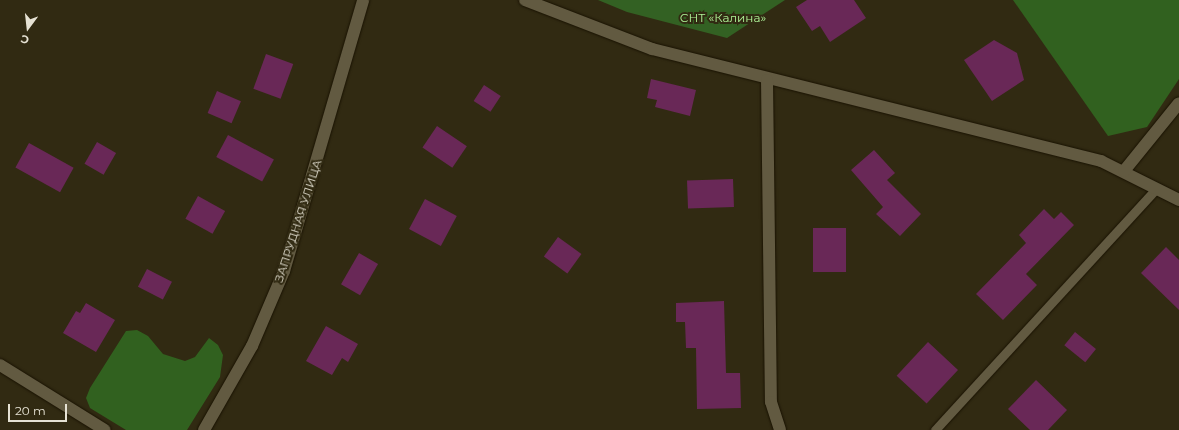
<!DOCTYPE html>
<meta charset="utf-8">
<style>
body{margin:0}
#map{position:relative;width:1179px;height:430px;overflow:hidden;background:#312a12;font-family:Montserrat,sans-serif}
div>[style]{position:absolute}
.green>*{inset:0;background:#336123}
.forest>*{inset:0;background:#31611f}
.building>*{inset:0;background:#692857;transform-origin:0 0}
.roads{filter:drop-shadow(0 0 1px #191200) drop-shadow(0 0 1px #191200)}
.service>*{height:9px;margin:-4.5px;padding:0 4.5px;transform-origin:4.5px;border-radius:4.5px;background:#625a41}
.minor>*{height:12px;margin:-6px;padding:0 6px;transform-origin:6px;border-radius:6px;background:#625a41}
span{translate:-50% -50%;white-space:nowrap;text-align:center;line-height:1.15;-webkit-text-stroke:4px #312a12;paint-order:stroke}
.park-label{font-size:12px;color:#aff498}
.street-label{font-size:12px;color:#e6e2d4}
.north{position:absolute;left:8px;top:8px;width:40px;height:40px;-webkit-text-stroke:3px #312a12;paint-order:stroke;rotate:195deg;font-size:11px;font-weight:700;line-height:16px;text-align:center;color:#e6e2d4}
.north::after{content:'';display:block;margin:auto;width:14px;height:18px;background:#e6e2d4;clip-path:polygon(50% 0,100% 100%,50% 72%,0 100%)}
.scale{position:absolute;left:8px;top:404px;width:59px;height:18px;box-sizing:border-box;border:2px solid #e6e2d4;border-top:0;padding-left:5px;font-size:12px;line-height:14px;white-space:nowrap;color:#e6e2d4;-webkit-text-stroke:3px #312a12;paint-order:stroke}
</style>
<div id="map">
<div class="green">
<div style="clip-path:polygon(598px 0,785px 0,727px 38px,627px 12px)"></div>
</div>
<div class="forest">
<div style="clip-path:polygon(1013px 0,1179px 0,1179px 79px,1147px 127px,1108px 136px)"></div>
<div style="clip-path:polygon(137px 330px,148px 336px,163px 354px,185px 361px,195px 357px,209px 338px,218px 345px,223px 355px,220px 377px,187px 430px,126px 430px,90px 408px,86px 398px,90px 388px,126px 331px)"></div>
</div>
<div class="building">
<div style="clip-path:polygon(807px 0,854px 0,866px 18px,830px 42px,820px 26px,812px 31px,796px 7px)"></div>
<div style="clip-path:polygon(994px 40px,1017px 53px,1024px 80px,992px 101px,964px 60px)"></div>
<div style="left:266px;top:54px;width:29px;height:37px;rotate:20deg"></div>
<div style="clip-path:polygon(651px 79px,696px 90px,690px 116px,655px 107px,657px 100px,647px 98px)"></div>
<div style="left:484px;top:85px;width:20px;height:19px;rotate:33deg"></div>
<div style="left:217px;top:91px;width:26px;height:24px;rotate:23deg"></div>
<div style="left:437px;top:126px;width:36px;height:26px;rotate:34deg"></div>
<div style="left:228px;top:135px;width:52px;height:25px;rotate:28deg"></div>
<div style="left:97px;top:142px;width:22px;height:25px;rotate:30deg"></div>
<div style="left:29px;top:143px;width:51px;height:28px;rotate:29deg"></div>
<div style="clip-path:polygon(874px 150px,895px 173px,887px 180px,921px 214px,900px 236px,876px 214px,883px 207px,851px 170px)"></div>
<div style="left:733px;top:179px;width:28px;height:46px;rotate:88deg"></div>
<div style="left:198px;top:196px;width:31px;height:26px;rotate:29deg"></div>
<div style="left:425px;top:199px;width:36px;height:34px;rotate:28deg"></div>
<div style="clip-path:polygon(1044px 209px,1054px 219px,1061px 212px,1074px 225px,1026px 274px,1037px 285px,1003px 320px,976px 294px,1026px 243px,1019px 235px)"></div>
<div style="left:813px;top:228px;width:33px;height:44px"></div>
<div style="left:558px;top:237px;width:29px;height:24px;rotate:36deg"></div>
<div style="clip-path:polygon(1166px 247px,1179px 260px,1179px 310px,1141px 273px)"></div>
<div style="left:359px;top:253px;width:22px;height:36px;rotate:30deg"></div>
<div style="left:147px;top:269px;width:28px;height:20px;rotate:27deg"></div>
<div style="clip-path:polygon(724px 301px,726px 373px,740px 373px,741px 408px,697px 409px,696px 348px,686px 348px,685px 322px,676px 322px,676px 303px)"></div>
<div style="clip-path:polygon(86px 303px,115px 320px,96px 352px,63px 333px,76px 311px,80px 313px)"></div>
<div style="clip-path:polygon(326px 326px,358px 344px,348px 362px,342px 358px,332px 375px,306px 361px)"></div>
<div style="left:1075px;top:332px;width:27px;height:17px;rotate:39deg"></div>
<div style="left:928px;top:342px;width:41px;height:46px;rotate:43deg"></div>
<div style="clip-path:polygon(1036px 380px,1067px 410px,1048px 430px,1030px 430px,1008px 409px)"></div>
</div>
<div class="roads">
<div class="service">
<div style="left:935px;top:430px;width:328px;rotate:-47.5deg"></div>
</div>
<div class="minor">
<div style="left:525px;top:0;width:136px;rotate:21.1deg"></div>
<div style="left:652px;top:49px;width:463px;rotate:14deg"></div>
<div style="left:1101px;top:161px;width:87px;rotate:26.6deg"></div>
<div style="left:767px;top:80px;width:322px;rotate:89.3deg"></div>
<div style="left:771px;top:402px;width:29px;rotate:72deg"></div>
<div style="left:1124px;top:171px;width:87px;rotate:-51deg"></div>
<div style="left:0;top:365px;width:123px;rotate:31.8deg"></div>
<div style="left:204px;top:430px;width:97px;rotate:-60.3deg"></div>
<div style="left:252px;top:346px;width:82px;rotate:-66.9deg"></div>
<div style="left:284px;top:271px;width:282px;rotate:-73.7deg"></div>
</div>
</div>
<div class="park-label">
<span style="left:723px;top:18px">СНТ «Калина»</span>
</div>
<div class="street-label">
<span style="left:298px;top:221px;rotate:-72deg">ЗАПРУДНАЯ УЛИЦА</span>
</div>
<div class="north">С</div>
<div class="scale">20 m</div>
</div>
